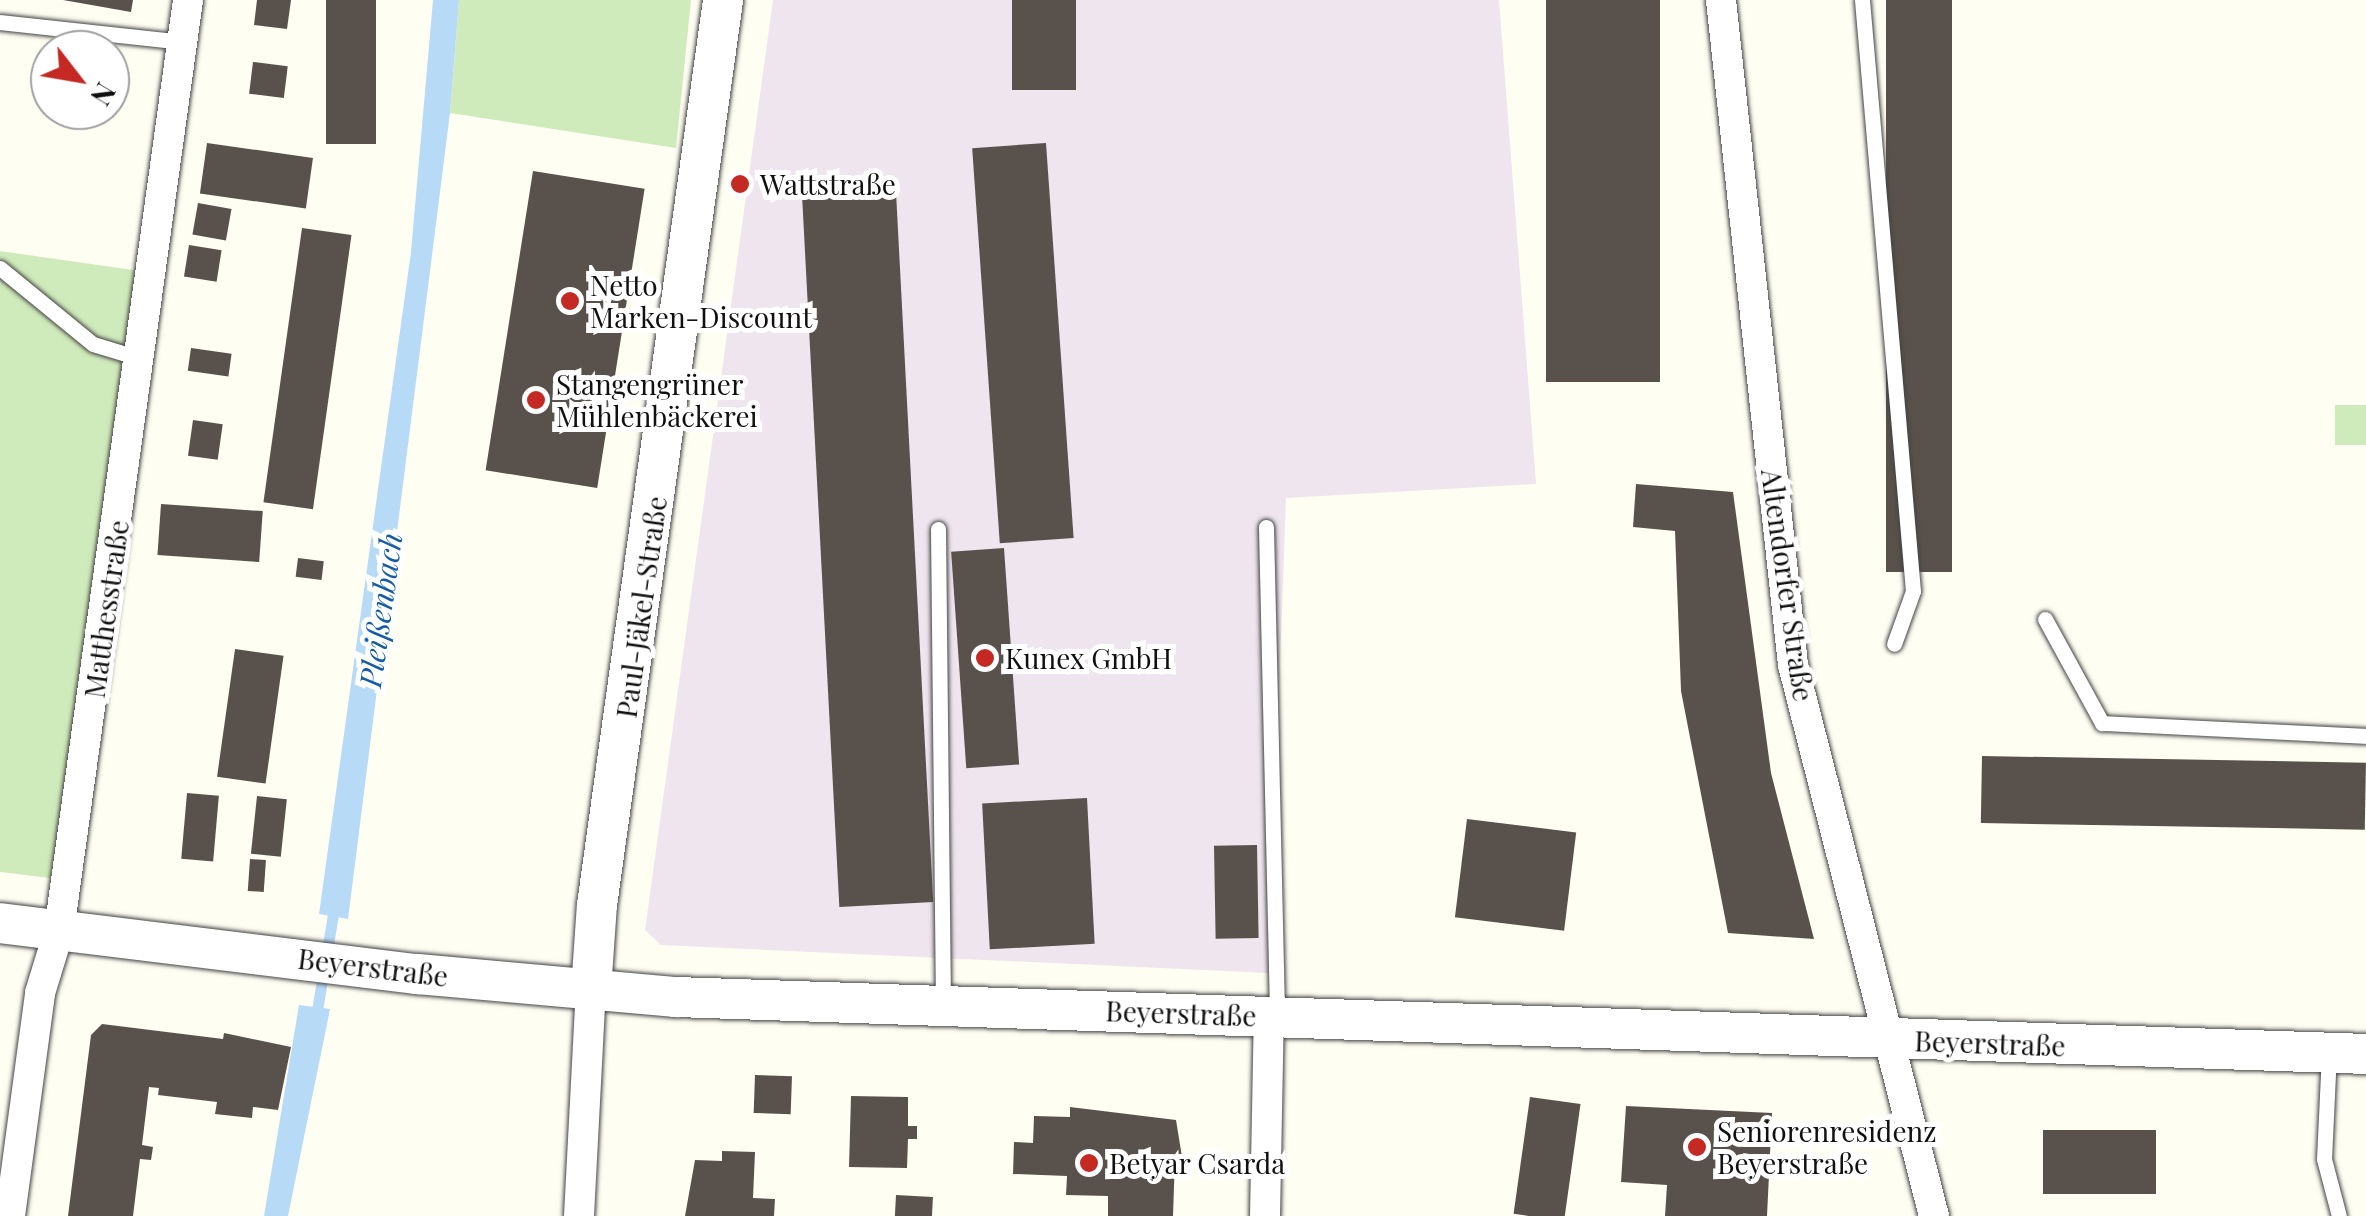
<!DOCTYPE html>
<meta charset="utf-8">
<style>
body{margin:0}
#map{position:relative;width:2366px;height:1216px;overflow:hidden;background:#fffef3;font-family:"Playfair Display",serif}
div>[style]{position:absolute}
.industrial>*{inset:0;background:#eee5ee}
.green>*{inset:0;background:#d0ebbb;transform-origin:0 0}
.water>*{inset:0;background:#b7daf7}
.stream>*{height:11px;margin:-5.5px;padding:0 5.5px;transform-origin:5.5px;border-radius:5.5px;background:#b7daf7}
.building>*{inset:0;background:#59524c;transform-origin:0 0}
.roads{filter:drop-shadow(0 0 2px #434343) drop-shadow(0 0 2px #434343)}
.service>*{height:15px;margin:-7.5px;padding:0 7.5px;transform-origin:7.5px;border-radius:7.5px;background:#fff}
.minor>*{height:30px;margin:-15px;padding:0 15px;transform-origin:15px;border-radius:15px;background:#fff}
.tertiary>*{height:40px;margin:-20px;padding:0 20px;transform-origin:20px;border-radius:20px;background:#fff}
.dots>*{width:28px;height:28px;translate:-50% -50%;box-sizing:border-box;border:5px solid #fff;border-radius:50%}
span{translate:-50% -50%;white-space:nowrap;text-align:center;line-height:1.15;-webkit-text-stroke:10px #fff;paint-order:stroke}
.poi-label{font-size:28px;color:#101010}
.left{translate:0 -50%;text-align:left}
.street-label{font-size:28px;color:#101010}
.water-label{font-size:30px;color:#155ba6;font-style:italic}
.north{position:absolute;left:30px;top:30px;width:100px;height:100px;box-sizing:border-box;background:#fff;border:2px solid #9f9f9f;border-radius:50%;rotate:121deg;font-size:28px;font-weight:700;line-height:40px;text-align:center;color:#101010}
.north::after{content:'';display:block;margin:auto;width:35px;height:45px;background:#c42924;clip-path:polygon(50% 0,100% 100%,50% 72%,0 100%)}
</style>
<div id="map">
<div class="industrial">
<div style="clip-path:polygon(773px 0,1499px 0,1536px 484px,1286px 498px,1269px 973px,661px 945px,645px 930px)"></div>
</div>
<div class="green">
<div style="clip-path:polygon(459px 0,691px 0,676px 148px,450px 113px)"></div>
<div style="clip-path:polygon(0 251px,154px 273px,66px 880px,0 872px)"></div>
<div style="left:2335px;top:405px;width:31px;height:40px"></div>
</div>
<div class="water">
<div style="clip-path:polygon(433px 0,459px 0,450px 113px,348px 919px,319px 914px,411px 252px)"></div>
<div style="clip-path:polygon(299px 1005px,330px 1009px,288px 1216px,264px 1216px)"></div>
</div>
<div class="stream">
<div style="left:315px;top:1022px;width:122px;rotate:-80.5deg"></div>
</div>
<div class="building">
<div style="clip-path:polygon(63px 0,133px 0,131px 12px)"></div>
<div style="clip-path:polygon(257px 0,291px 0,287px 29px,254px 25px)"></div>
<div style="left:326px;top:0;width:50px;height:144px"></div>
<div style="left:1012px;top:0;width:64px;height:90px"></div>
<div style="left:1546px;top:0;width:114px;height:382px"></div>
<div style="left:1886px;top:0;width:66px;height:572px"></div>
<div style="left:253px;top:62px;width:35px;height:32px;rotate:7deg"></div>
<div style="left:207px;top:143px;width:107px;height:51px;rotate:8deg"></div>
<div style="left:1046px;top:143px;width:396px;height:74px;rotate:86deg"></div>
<div style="left:533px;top:171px;width:113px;height:303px;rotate:9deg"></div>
<div style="left:896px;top:192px;width:711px;height:94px;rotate:87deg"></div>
<div style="left:198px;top:203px;width:34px;height:32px;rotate:10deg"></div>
<div style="left:302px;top:228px;width:50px;height:277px;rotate:8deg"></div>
<div style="left:189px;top:245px;width:33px;height:32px;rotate:9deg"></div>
<div style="left:191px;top:348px;width:41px;height:23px;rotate:8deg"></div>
<div style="left:193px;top:420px;width:30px;height:36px;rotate:8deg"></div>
<div style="clip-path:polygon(1636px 484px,1733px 492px,1771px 773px,1814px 939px,1728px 933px,1681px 691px,1675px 531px,1633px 527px)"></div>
<div style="left:161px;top:504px;width:102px;height:51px;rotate:4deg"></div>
<div style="left:1004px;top:548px;width:217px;height:53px;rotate:86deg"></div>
<div style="left:298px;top:558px;width:26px;height:19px;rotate:7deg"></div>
<div style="left:235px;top:649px;width:49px;height:129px;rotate:8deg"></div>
<div style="left:1982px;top:756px;width:384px;height:67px;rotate:1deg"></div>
<div style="left:187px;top:793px;width:32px;height:66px;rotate:5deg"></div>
<div style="left:257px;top:796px;width:30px;height:58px;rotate:6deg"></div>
<div style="left:1087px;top:798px;width:146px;height:105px;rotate:87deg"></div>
<div style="left:1467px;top:819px;width:110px;height:99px;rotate:7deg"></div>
<div style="left:1257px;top:845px;width:93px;height:43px;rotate:89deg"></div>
<div style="left:250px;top:859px;width:16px;height:32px;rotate:4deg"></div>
<div style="clip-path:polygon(102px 1024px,223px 1039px,224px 1033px,291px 1047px,278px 1110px,253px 1107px,252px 1118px,215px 1114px,217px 1102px,158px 1095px,159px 1088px,149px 1087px,142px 1145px,153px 1147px,151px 1160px,140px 1159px,133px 1216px,68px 1216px,91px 1035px)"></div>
<div style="left:755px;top:1075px;width:37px;height:38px;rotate:2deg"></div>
<div style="clip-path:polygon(851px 1096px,908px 1097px,908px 1126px,917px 1126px,917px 1139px,908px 1139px,907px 1168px,849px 1167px)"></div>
<div style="left:1530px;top:1097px;width:51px;height:118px;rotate:8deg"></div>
<div style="clip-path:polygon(1626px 1106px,1772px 1113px,1767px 1216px,1665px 1216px,1667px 1185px,1621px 1182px)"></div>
<div style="clip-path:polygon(1070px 1107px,1176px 1120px,1182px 1157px,1175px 1157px,1173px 1216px,1108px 1216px,1108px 1196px,1066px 1195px,1067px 1176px,1013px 1174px,1014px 1142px,1033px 1143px,1034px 1116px,1070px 1117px)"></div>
<div style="left:2043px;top:1130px;width:113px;height:64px"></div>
<div style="clip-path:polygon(722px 1151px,755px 1152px,753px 1198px,775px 1199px,774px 1216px,685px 1216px,695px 1160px,722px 1161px)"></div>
<div style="left:896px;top:1195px;width:37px;height:21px;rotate:3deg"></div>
</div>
<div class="roads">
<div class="service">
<div style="left:1862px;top:0;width:593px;rotate:85.07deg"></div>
<div style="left:1913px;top:591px;width:56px;rotate:109.7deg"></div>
<div style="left:0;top:22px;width:184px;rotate:6.2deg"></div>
<div style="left:0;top:268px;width:120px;rotate:39.3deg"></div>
<div style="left:93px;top:344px;width:51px;rotate:17deg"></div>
<div style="left:1266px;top:527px;width:489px;rotate:88.7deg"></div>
<div style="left:938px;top:529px;width:476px;rotate:89.4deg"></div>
<div style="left:2045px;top:619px;width:119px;rotate:61.3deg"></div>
<div style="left:2102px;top:723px;width:264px;rotate:2.8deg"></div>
<div style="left:2329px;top:1053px;width:106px;rotate:92.7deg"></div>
<div style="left:2324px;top:1159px;width:59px;rotate:75.3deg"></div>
</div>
<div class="minor">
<div style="left:1721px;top:0;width:669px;rotate:83.82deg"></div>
<div style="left:1793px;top:665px;width:569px;rotate:75.65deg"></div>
<div style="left:10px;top:1216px;width:225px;rotate:-82.3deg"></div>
<div style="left:40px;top:993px;width:65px;rotate:-73deg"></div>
<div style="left:59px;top:931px;width:940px;rotate:-82.11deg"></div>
<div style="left:579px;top:1216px;width:226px;rotate:-87deg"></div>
<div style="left:1265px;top:1216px;width:200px;rotate:-88.9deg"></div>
</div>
<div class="tertiary">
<div style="left:0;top:923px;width:421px;rotate:7deg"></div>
<div style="left:418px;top:974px;width:259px;rotate:5.1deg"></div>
<div style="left:676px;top:997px;width:1691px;rotate:1.93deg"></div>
<div style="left:591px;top:990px;width:85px;rotate:-86deg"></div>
<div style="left:597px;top:905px;width:914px;rotate:-82.07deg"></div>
</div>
</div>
<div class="dots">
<div style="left:740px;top:184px;background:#c42924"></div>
<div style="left:570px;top:301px;background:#c42924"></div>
<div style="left:536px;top:400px;background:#c42924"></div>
<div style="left:985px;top:658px;background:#c42924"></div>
<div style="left:1697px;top:1147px;background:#c42924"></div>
<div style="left:1089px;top:1163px;background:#c42924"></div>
</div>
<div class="poi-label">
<span class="left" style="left:760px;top:184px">Wattstraße</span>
<span class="left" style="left:590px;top:301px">Netto<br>Marken-Discount</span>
<span class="left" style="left:556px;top:400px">Stangengrüner<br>Mühlenbäckerei</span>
<span class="left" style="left:1005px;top:658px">Kunex GmbH</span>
<span class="left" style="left:1717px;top:1147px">Seniorenresidenz<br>Beyerstraße</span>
<span class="left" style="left:1109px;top:1163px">Betyar Csarda</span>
</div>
<div class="street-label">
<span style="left:1788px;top:585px;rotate:82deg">Altendorfer Straße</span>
<span style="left:641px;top:607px;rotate:-82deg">Paul-Jäkel-Straße</span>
<span style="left:106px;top:609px;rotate:-82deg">Matthesstraße</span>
<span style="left:373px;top:967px;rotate:7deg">Beyerstraße</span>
<span style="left:1181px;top:1013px;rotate:2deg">Beyerstraße</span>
<span style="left:1990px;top:1043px;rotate:2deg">Beyerstraße</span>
</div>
<div class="water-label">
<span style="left:380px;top:610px;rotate:-82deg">Pleißenbach</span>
</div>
<div class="north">N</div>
</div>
